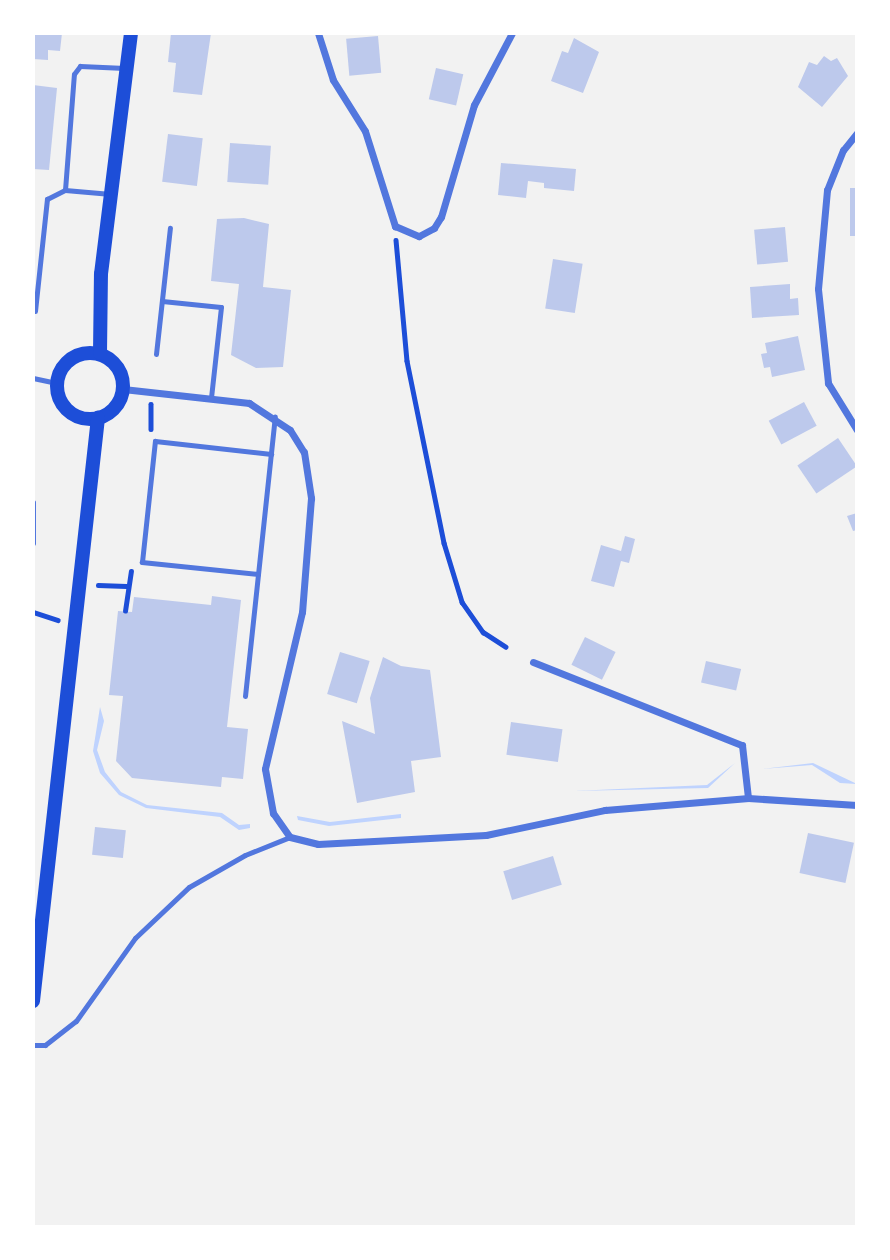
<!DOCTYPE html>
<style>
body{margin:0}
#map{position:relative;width:890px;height:1260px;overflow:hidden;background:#f2f2f2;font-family:"Varela Round",sans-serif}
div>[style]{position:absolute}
.water>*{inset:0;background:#bfd3fe}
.building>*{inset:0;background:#bdc9ec;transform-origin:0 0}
.path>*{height:4.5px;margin:-2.25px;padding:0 2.25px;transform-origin:2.25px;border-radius:2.25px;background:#1d4ed8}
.service>*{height:5px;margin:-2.5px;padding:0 2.5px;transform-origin:2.5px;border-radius:2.5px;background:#5277de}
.minor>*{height:7px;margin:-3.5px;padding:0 3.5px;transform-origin:3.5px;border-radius:3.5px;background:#5277de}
.secondary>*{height:14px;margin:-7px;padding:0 7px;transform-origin:7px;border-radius:7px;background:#1d4ed8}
.secondary>.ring{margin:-7px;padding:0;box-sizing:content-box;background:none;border:14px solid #1d4ed8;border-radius:50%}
span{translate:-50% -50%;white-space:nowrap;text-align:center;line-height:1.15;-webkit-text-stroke:5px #fff;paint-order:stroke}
.frame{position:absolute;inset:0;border:35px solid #fff;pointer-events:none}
</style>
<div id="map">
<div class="water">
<div style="clip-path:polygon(100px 707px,104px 721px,97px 750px,105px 772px,121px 792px,147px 805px,222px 813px,239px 825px,250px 824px,250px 828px,239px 830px,220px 817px,146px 808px,119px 795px,100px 773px,93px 751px)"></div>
<div style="clip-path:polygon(735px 763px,708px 788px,574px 791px,707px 785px)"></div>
<div style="clip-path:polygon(813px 763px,857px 784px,840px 783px,812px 765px,761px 769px)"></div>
<div style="clip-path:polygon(401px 814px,401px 818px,329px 826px,298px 820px,297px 816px,330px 822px)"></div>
</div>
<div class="building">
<div style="clip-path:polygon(33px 33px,62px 33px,60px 51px,48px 50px,48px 60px,33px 59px)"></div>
<div style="clip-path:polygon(171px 33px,211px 33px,202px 95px,173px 92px,176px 63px,168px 62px)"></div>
<div style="left:378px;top:36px;width:37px;height:32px;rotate:85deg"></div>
<div style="clip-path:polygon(574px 38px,599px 52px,583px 93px,551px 81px,562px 51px,568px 53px)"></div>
<div style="clip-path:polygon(824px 56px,831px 61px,837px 58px,848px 76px,822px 107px,798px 87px,809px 62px,817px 65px)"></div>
<div style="left:436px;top:68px;width:28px;height:32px;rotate:13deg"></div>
<div style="clip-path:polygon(33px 85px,57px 88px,49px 170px,33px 169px)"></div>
<div style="left:168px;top:134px;width:35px;height:48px;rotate:7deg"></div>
<div style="left:230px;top:143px;width:41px;height:39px;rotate:4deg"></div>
<div style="clip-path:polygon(501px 163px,576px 169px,574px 191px,544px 188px,544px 183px,528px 181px,526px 198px,498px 195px)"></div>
<div style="left:850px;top:188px;width:7px;height:48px"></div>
<div style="clip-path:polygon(244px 218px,269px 224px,263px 287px,291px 290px,283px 367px,256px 368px,231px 355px,239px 284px,211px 281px,217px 219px)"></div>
<div style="left:785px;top:227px;width:35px;height:31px;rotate:85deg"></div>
<div style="left:553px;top:259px;width:30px;height:50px;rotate:9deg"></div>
<div style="clip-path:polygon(790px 284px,790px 299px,798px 298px,799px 315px,752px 318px,750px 287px)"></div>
<div style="clip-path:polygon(798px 336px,805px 370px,772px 377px,770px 367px,764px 368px,761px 354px,767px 353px,765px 343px)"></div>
<div style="left:804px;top:402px;width:27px;height:40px;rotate:62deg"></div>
<div style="left:838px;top:438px;width:34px;height:49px;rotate:56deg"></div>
<div style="clip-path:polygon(857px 513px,857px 530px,853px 531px,847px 516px)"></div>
<div style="clip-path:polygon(625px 536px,635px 539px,629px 563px,621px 561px,614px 587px,591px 581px,601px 545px,621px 551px)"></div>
<div style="clip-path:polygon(212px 596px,241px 600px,227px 727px,248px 729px,243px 779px,222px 777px,221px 787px,132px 778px,116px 761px,123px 696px,109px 695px,118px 611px,132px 612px,134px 597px,211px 605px)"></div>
<div style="left:585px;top:637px;width:34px;height:31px;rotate:26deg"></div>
<div style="left:340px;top:652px;width:31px;height:44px;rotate:17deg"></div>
<div style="clip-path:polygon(383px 657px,401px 666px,430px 670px,441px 757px,411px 761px,415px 792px,357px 803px,342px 721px,375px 734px,370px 698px)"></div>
<div style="left:706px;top:661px;width:36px;height:22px;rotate:13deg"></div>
<div style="left:511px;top:722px;width:52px;height:33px;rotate:8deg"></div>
<div style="left:95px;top:827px;width:31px;height:28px;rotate:6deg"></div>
<div style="left:808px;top:833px;width:47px;height:41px;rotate:12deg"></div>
<div style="left:553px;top:856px;width:30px;height:52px;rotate:73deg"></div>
</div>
<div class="path">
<div style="left:396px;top:240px;width:121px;rotate:84.8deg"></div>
<div style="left:407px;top:361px;width:186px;rotate:78.5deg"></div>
<div style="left:444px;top:543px;width:62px;rotate:73deg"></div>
<div style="left:462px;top:602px;width:37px;rotate:55deg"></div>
<div style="left:483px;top:632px;width:27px;rotate:33deg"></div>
<div style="left:151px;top:404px;width:25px;rotate:90deg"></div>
<div style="left:98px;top:585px;width:28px;rotate:2deg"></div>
<div style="left:125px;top:611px;width:40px;rotate:-81.5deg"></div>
<div style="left:33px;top:612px;width:26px;rotate:18deg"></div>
</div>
<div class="service">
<div style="left:65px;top:190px;width:116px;rotate:-85.6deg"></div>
<div style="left:74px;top:74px;width:10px;rotate:-53deg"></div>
<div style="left:80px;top:66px;width:45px;rotate:2.5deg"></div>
<div style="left:162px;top:301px;width:59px;rotate:5.8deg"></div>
<div style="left:221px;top:307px;width:91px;rotate:96.3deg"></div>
<div style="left:35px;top:311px;width:113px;rotate:-83.9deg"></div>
<div style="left:47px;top:199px;width:20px;rotate:-27deg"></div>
<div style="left:65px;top:190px;width:46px;rotate:5deg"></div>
<div style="left:156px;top:354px;width:127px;rotate:-83.7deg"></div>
<div style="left:33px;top:378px;width:24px;rotate:12deg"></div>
<div style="left:33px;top:502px;width:41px;rotate:90deg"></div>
<div style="left:258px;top:574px;width:117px;rotate:-174.1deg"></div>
<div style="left:142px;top:562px;width:122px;rotate:-83.9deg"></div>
<div style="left:155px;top:441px;width:117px;rotate:6.4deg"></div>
<div style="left:245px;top:696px;width:281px;rotate:-83.9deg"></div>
<div style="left:33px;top:1045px;width:12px"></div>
<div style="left:45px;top:1045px;width:39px;rotate:-38deg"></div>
<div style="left:76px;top:1021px;width:102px;rotate:-54.6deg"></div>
<div style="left:135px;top:938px;width:74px;rotate:-43.4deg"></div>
<div style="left:189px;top:887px;width:64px;rotate:-29.7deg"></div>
<div style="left:245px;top:855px;width:48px;rotate:-21.8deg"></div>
</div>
<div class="minor">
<div style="left:318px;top:33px;width:49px;rotate:72.3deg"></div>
<div style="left:333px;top:80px;width:60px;rotate:57.9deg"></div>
<div style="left:365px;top:131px;width:100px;rotate:72.5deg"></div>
<div style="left:395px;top:226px;width:26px;rotate:23deg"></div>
<div style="left:419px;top:236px;width:17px;rotate:-28deg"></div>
<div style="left:434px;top:228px;width:13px;rotate:-58deg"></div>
<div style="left:441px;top:217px;width:117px;rotate:-73.6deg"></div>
<div style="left:474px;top:105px;width:81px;rotate:-62.2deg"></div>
<div style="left:857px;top:133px;width:22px;rotate:129deg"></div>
<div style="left:843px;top:150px;width:43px;rotate:111.8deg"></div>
<div style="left:827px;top:190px;width:99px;rotate:95.2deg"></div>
<div style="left:818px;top:289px;width:95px;rotate:83.9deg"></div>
<div style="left:828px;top:383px;width:55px;rotate:58.3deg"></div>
<div style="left:123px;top:389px;width:127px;rotate:6.3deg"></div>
<div style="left:249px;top:403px;width:49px;rotate:33.4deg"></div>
<div style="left:290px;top:430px;width:26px;rotate:58deg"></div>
<div style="left:304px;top:452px;width:47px;rotate:81.3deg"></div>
<div style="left:311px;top:498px;width:114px;rotate:94.5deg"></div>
<div style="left:302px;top:612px;width:161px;rotate:103.3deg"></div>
<div style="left:265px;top:769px;width:45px;rotate:79.7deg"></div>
<div style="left:273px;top:813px;width:29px;rotate:55deg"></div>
<div style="left:290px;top:837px;width:29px;rotate:14deg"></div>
<div style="left:318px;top:844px;width:168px;rotate:-3.1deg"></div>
<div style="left:486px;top:835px;width:122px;rotate:-11.9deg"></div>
<div style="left:605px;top:810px;width:144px;rotate:-4.8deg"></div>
<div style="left:748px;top:798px;width:109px;rotate:3.7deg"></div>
<div style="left:533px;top:662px;width:225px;rotate:21.7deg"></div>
<div style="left:742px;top:745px;width:53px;rotate:83.5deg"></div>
</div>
<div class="secondary">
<div class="ring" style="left:57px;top:353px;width:52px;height:52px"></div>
<div style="left:100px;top:353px;width:79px;rotate:-89.3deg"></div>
<div style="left:101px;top:274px;width:243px;rotate:-82.9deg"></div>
<div style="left:33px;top:1001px;width:587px;rotate:-83.64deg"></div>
</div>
<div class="frame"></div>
</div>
